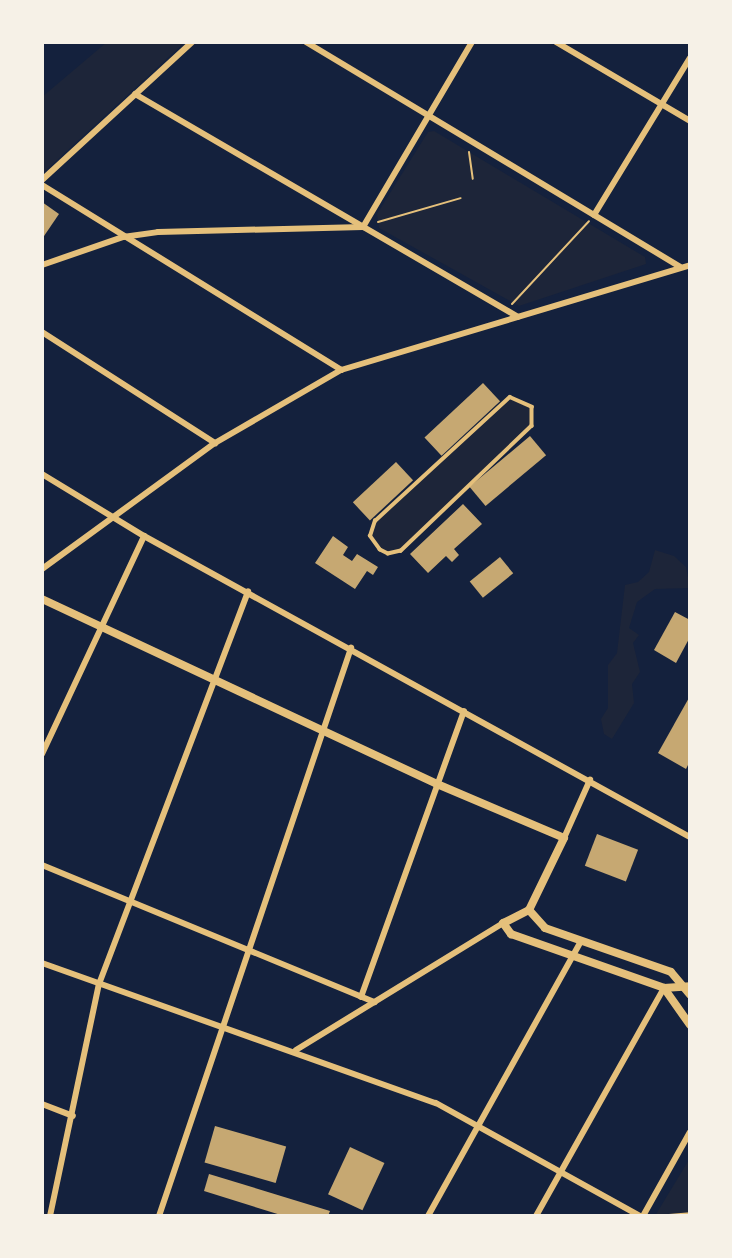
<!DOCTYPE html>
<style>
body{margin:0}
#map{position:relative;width:732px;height:1258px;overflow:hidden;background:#14213d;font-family:Barlow,sans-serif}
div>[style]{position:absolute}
.green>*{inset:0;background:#1d2539}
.building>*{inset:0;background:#c6a872;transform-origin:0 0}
.path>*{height:2px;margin:-1px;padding:0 1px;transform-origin:1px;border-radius:1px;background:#e5c07b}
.service>*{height:3.5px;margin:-1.75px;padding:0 1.75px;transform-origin:1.75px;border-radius:1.75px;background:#e5c07b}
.minor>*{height:6px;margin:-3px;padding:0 3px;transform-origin:3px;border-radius:3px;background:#e5c07b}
.tertiary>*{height:8px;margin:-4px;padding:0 4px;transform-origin:4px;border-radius:4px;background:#e5c07b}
span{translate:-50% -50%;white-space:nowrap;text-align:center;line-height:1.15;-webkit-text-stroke:7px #f6f1e7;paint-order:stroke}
.frame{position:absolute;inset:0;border:44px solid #f6f1e7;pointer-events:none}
</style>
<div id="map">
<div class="green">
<div style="clip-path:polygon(107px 42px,185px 42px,42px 174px,42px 97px)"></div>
<div style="clip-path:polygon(434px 131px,645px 257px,646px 264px,519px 306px,379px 228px,377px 214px,428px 132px)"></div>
<div style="clip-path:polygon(511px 399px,531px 408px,531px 425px,400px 550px,389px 553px,381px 549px,372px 535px,376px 522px)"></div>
<div style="clip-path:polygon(655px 550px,674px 556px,686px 567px,690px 588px,655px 589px,637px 602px,629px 628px,639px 635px,633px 643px,640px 672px,632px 684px,634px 703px,612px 739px,604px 734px,601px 719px,608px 708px,608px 665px,617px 653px,625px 585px,638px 582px,649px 572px)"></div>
<div style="clip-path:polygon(690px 1158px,690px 1216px,655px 1216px)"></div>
</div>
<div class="building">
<div style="clip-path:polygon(42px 202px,59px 214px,42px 239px)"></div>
<div style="left:483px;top:383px;width:25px;height:80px;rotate:47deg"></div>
<div style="left:530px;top:436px;width:25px;height:79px;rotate:50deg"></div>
<div style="left:396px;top:462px;width:25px;height:59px;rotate:47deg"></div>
<div style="clip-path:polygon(463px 504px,482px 524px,454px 549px,459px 555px,452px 562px,446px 556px,428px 573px,410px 554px)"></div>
<div style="clip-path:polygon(333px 536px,348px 547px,343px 555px,352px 561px,357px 554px,378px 567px,373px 575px,367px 571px,355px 589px,315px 563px)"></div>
<div style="left:500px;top:557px;width:21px;height:39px;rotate:51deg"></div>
<div style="clip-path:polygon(675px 612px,690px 620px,690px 637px,676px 663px,654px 650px)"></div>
<div style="clip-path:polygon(690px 696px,690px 761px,686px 769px,658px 753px)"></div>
<div style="left:597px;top:834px;width:44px;height:34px;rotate:21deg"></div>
<div style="left:215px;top:1126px;width:74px;height:38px;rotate:16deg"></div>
<div style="left:350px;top:1147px;width:38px;height:52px;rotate:25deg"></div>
<div style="clip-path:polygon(209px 1174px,330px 1211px,328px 1216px,284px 1216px,204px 1191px)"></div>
</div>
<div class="path">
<div style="left:469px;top:152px;width:27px;rotate:82deg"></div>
<div style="left:378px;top:222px;width:86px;rotate:-16.1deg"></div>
<div style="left:512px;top:304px;width:113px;rotate:-47.1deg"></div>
<div style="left:657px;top:1216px;width:33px;rotate:-5deg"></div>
</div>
<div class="service">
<div style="left:510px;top:397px;width:24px;rotate:24deg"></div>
<div style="left:532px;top:407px;width:19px;rotate:90deg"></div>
<div style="left:532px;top:426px;width:181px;rotate:136.3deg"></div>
<div style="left:401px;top:551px;width:13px;rotate:167deg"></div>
<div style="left:388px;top:554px;width:9px;rotate:-153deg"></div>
<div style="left:380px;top:550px;width:17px;rotate:-126deg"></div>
<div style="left:370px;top:536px;width:16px;rotate:-72deg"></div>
<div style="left:375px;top:521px;width:183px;rotate:-42.6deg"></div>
</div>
<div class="minor">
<div style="left:306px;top:42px;width:436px;rotate:31deg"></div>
<div style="left:556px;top:42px;width:156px;rotate:30.5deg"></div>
<div style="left:135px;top:94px;width:443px;rotate:30.2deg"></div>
<div style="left:42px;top:180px;width:204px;rotate:-42.6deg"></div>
<div style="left:42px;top:185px;width:352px;rotate:31.7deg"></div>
<div style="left:594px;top:215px;width:184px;rotate:-58.6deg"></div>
<div style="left:42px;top:265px;width:86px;rotate:-19.1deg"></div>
<div style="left:123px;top:237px;width:35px;rotate:-8deg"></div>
<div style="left:158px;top:232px;width:205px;rotate:-1.4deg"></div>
<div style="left:363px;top:227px;width:215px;rotate:-59.5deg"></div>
<div style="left:42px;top:332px;width:206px;rotate:32.7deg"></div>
<div style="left:42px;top:474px;width:119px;rotate:31.3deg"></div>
<div style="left:144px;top:536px;width:623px;rotate:28.87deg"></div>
<div style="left:42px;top:569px;width:214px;rotate:-36.1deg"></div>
<div style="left:215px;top:443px;width:146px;rotate:-30.1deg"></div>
<div style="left:341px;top:370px;width:364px;rotate:-16.7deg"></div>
<div style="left:42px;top:754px;width:241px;rotate:-64.9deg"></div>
<div style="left:564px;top:838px;width:64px;rotate:-65.9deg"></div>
<div style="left:42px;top:865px;width:360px;rotate:22.4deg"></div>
<div style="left:42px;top:963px;width:418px;rotate:19.6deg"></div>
<div style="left:436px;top:1103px;width:233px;rotate:29deg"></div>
<div style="left:361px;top:997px;width:304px;rotate:-70.2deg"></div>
<div style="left:296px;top:1050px;width:243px;rotate:-31.5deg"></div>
<div style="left:42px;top:1104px;width:33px;rotate:21deg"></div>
<div style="left:50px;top:1216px;width:237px;rotate:-78.1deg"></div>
<div style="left:99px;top:984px;width:420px;rotate:-69.2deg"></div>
<div style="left:159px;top:1216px;width:600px;rotate:-71.32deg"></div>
<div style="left:428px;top:1216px;width:315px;rotate:-60.9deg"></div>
<div style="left:536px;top:1216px;width:261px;rotate:-60.7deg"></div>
<div style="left:643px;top:1216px;width:96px;rotate:-60.8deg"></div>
</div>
<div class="tertiary">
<div style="left:42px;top:599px;width:436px;rotate:25.1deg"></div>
<div style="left:437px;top:784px;width:138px;rotate:23deg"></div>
<div style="left:564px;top:838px;width:80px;rotate:115.9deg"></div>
<div style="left:529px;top:910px;width:29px;rotate:153deg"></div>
<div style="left:503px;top:923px;width:14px;rotate:54deg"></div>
<div style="left:511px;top:934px;width:162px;rotate:19.4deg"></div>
<div style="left:664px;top:988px;width:26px;rotate:-4deg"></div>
<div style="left:529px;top:910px;width:24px;rotate:48deg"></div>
<div style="left:545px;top:928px;width:133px;rotate:19.2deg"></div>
<div style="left:671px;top:972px;width:30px;rotate:50deg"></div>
<div style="left:664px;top:988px;width:45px;rotate:54.9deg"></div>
</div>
<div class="frame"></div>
</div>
